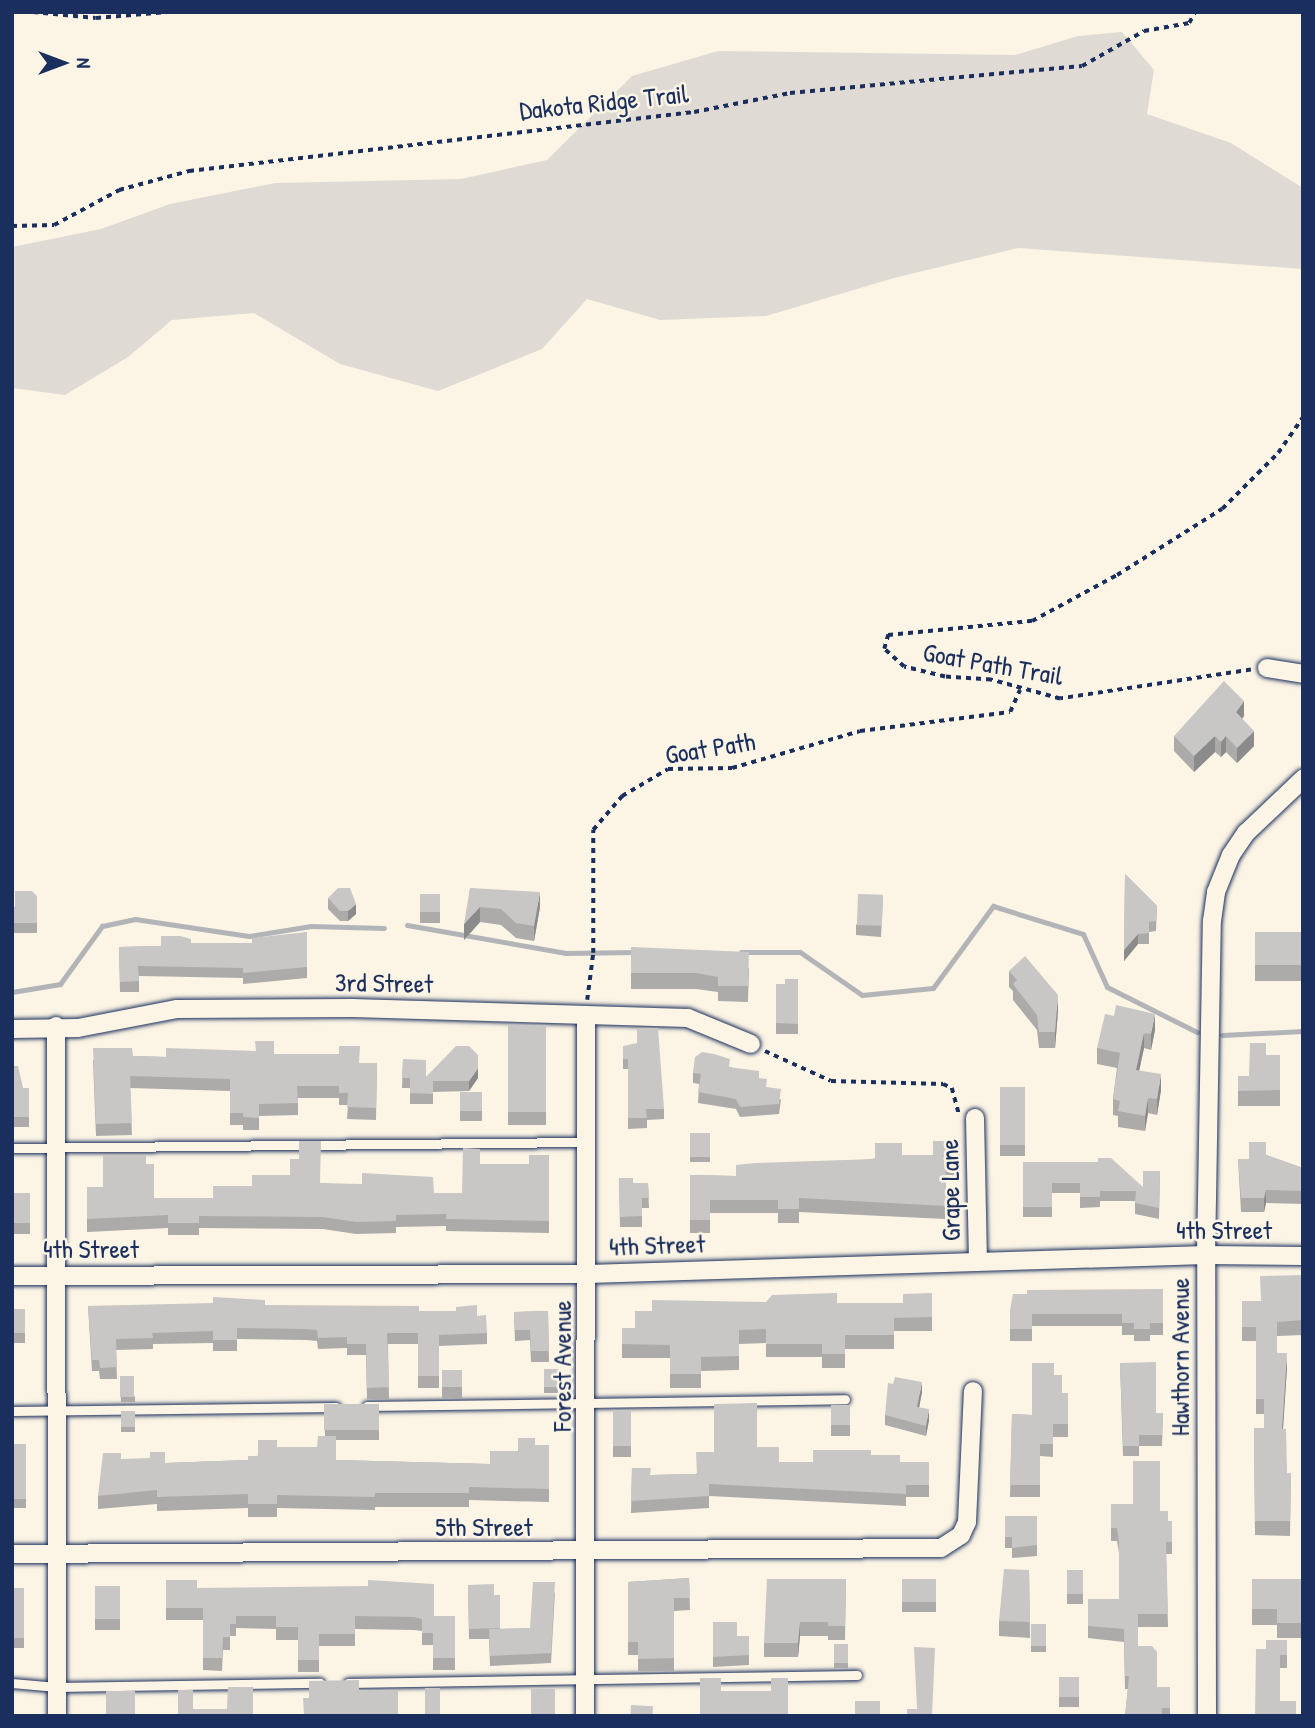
<!DOCTYPE html>
<style>
body{margin:0}
#map{position:relative;width:1315px;height:1728px;overflow:hidden;background:#fcf5e5;font-family:"Patrick Hand",sans-serif}
div>[style]{position:absolute}
.green>*{inset:0;background:#dfdbd4}
.stream>*{height:5px;margin:-2.5px;padding:0 2.5px;transform-origin:2.5px;border-radius:2.5px;background:#b2b4b8}
.path>*{height:3.5px;margin-top:-1.75px;transform-origin:0;background:repeating-linear-gradient(90deg,#1b2f5e 0 5px,transparent 0 10px)}
.roads{filter:drop-shadow(0 0 2px #1b2f5e) drop-shadow(0 0 2px #1b2f5e)}
.service>*{height:9px;margin:-4.5px;padding:0 4.5px;transform-origin:4.5px;border-radius:4.5px;background:#fcf5e5}
.minor>*{height:18px;margin:-9px;padding:0 9px;transform-origin:9px;border-radius:9px;background:#fcf5e5}
.wall>*{inset:0;background:#acabaa;transform-origin:0 0}
.shaded-wall>*{inset:0;background:#8c8b8b}
.building>*{inset:0;background:#c8c7c6;transform-origin:0 0}
span{translate:-50% -50%;white-space:nowrap;text-align:center;line-height:1.15;-webkit-text-stroke:5px #fcf5e5;paint-order:stroke}
.street-label{font-size:26px;color:#1b2f5e}
.frame{position:absolute;inset:0;border:14px solid #1b2f5e;pointer-events:none}
.north{position:absolute;left:28px;top:28px;width:70px;height:70px;-webkit-text-stroke:5px #fcf5e5;paint-order:stroke;rotate:90deg;font-size:19px;font-weight:700;line-height:28px;text-align:center;color:#1b2f5e}
.north::after{content:'';display:block;margin:auto;width:24px;height:32px;background:#1b2f5e;clip-path:polygon(50% 0,100% 100%,50% 72%,0 100%)}
</style>
<div id="map">
<div class="green">
<div style="clip-path:polygon(1122px 32px,1154px 70px,1147px 114px,1231px 143px,1303px 188px,1303px 269px,1018px 248px,894px 278px,766px 316px,660px 320px,587px 299px,542px 349px,438px 391px,340px 364px,254px 313px,172px 320px,128px 357px,65px 395px,12px 388px,12px 247px,101px 229px,170px 204px,275px 183px,461px 179px,547px 160px,632px 76px,718px 51px,1015px 55px,1078px 36px)"></div>
</div>
<div class="stream">
<div style="left:407px;top:925px;width:160px;rotate:10deg"></div>
<div style="left:565px;top:953px;width:71px;rotate:-0.8deg"></div>
<div style="left:741px;top:952px;width:59px"></div>
<div style="left:800px;top:952px;width:75px;rotate:34.7deg"></div>
<div style="left:862px;top:995px;width:71px;rotate:-5.6deg"></div>
<div style="left:933px;top:988px;width:102px;rotate:-53.8deg"></div>
<div style="left:993px;top:906px;width:94px;rotate:17.3deg"></div>
<div style="left:1083px;top:934px;width:58px;rotate:65.6deg"></div>
<div style="left:1107px;top:987px;width:101px;rotate:26.6deg"></div>
<div style="left:12px;top:992px;width:49px;rotate:-9.5deg"></div>
<div style="left:60px;top:984px;width:72px;rotate:-54.1deg"></div>
<div style="left:102px;top:926px;width:34px;rotate:-12deg"></div>
<div style="left:135px;top:919px;width:115px;rotate:8.5deg"></div>
<div style="left:249px;top:936px;width:63px;rotate:-9.2deg"></div>
<div style="left:311px;top:926px;width:73px;rotate:1.6deg"></div>
<div style="left:1222px;top:1035px;width:81px;rotate:-2.8deg"></div>
</div>
<div class="path">
<div style="left:33px;top:12px;width:63px;rotate:5.4deg"></div>
<div style="left:96px;top:18px;width:72px;rotate:-4.8deg"></div>
<div style="left:12px;top:226px;width:42px;rotate:-1.4deg"></div>
<div style="left:54px;top:225px;width:74px;rotate:-28.3deg"></div>
<div style="left:119px;top:190px;width:73px;rotate:-15.2deg"></div>
<div style="left:189px;top:171px;width:508px;rotate:-6.66deg"></div>
<div style="left:694px;top:112px;width:98px;rotate:-11.2deg"></div>
<div style="left:790px;top:93px;width:293px;rotate:-5.3deg"></div>
<div style="left:1082px;top:66px;width:71px;rotate:-29.4deg"></div>
<div style="left:1144px;top:31px;width:46px;rotate:-10.1deg"></div>
<div style="left:1189px;top:23px;width:13px;rotate:-61deg"></div>
<div style="left:1251px;top:670px;width:193px;rotate:171.4deg"></div>
<div style="left:1060px;top:699px;width:72px;rotate:-164.6deg"></div>
<div style="left:991px;top:680px;width:46px;rotate:-176.3deg"></div>
<div style="left:945px;top:677px;width:42px;rotate:-166.3deg"></div>
<div style="left:904px;top:667px;width:27px;rotate:-138deg"></div>
<div style="left:884px;top:649px;width:15px;rotate:-74deg"></div>
<div style="left:888px;top:635px;width:145px;rotate:-5.6deg"></div>
<div style="left:1032px;top:621px;width:97px;rotate:-28.4deg"></div>
<div style="left:1117px;top:575px;width:124px;rotate:-32.2deg"></div>
<div style="left:1222px;top:509px;width:79px;rotate:-45deg"></div>
<div style="left:1278px;top:453px;width:44px;rotate:-55.2deg"></div>
<div style="left:587px;top:1000px;width:47px;rotate:-82.7deg"></div>
<div style="left:593px;top:953px;width:123px;rotate:-90deg"></div>
<div style="left:593px;top:830px;width:45px;rotate:-49.5deg"></div>
<div style="left:622px;top:796px;width:53px;rotate:-30.4deg"></div>
<div style="left:668px;top:769px;width:64px;rotate:-0.9deg"></div>
<div style="left:732px;top:768px;width:133px;rotate:-16.1deg"></div>
<div style="left:860px;top:731px;width:151px;rotate:-7.2deg"></div>
<div style="left:1010px;top:712px;width:24px;rotate:-66deg"></div>
<div style="left:765px;top:1051px;width:72px;rotate:24.4deg"></div>
<div style="left:831px;top:1081px;width:112px;rotate:1.5deg"></div>
<div style="left:943px;top:1084px;width:10px;rotate:24deg"></div>
<div style="left:952px;top:1088px;width:28px;rotate:75deg"></div>
</div>
<div class="roads">
<div class="service">
<div style="left:12px;top:1148px;width:575px;rotate:-0.6deg"></div>
<div style="left:367px;top:1406px;width:478px;rotate:-0.8deg"></div>
<div style="left:12px;top:1411px;width:324px;rotate:-0.7deg"></div>
<div style="left:12px;top:1683px;width:45px;rotate:5.1deg"></div>
<div style="left:57px;top:1687px;width:263px;rotate:-0.9deg"></div>
<div style="left:348px;top:1683px;width:509px;rotate:-0.9deg"></div>
</div>
<div class="minor">
<div style="left:1267px;top:668px;width:36px;rotate:9deg"></div>
<div style="left:56px;top:1026px;width:690px;rotate:89.92deg"></div>
<div style="left:12px;top:1029px;width:66px;rotate:-0.9deg"></div>
<div style="left:78px;top:1028px;width:101px;rotate:-10.9deg"></div>
<div style="left:177px;top:1009px;width:175px;rotate:-0.3deg"></div>
<div style="left:352px;top:1008px;width:336px;rotate:1.7deg"></div>
<div style="left:688px;top:1018px;width:68px;rotate:22.4deg"></div>
<div style="left:975px;top:1118px;width:143px;rotate:88.8deg"></div>
<div style="left:12px;top:1276px;width:576px;rotate:-0.2deg"></div>
<div style="left:588px;top:1274px;width:618px;rotate:-1.76deg"></div>
<div style="left:1206px;top:1255px;width:97px;rotate:0.6deg"></div>
<div style="left:12px;top:1554px;width:929px;rotate:-0.37deg"></div>
<div style="left:941px;top:1548px;width:24px;rotate:-33deg"></div>
<div style="left:961px;top:1535px;width:14px;rotate:-65deg"></div>
<div style="left:967px;top:1522px;width:131px;rotate:-87.4deg"></div>
<div style="left:585px;top:1716px;width:700px;rotate:-89.92deg"></div>
<div style="left:1207px;top:1716px;width:461px;rotate:-90.1deg"></div>
<div style="left:1206px;top:1255px;width:334px;rotate:-89deg"></div>
<div style="left:1212px;top:921px;width:29px;rotate:-82deg"></div>
<div style="left:1216px;top:892px;width:40px;rotate:-68deg"></div>
<div style="left:1231px;top:855px;width:27px;rotate:-56deg"></div>
<div style="left:1246px;top:833px;width:79px;rotate:-43.5deg"></div>
</div>
</div>
<div class="wall">
<div style="clip-path:polygon(1244px 716px,1242px 718px,1254px 746px,1237px 763px,1226px 752px,1221px 757px,1215px 752px,1194px 772px,1174px 751px,1174px 736px)"></div>
<div style="clip-path:polygon(1125px 874px,1157px 906px,1156px 931px,1149px 932px,1149px 944px,1138px 944px,1124px 961px)"></div>
<div style="clip-path:polygon(470px 888px,540px 907px,534px 941px,516px 938px,501px 925px,480px 922px,464px 940px)"></div>
<div style="left:420px;top:894px;width:20px;height:29px"></div>
<div style="clip-path:polygon(883px 895px,881px 937px,856px 935px,856px 925px)"></div>
<div style="clip-path:polygon(37px 896px,37px 933px,12px 933px,12px 908px,15px 907px)"></div>
<div style="clip-path:polygon(328px 898px,356px 914px,348px 921px,340px 921px,328px 909px)"></div>
<div style="clip-path:polygon(307px 932px,307px 978px,243px 984px,243px 978px,139px 976px,139px 992px,120px 992px,119px 947px,161px 946px,191px 943px,252px 943px)"></div>
<div style="left:1255px;top:932px;width:48px;height:49px"></div>
<div style="clip-path:polygon(631px 947px,749px 968px,748px 1002px,718px 1001px,718px 992px,696px 989px,631px 989px)"></div>
<div style="clip-path:polygon(1009px 971px,1058px 1011px,1055px 1048px,1039px 1048px,1037px 1030px,1013px 1000px,1013px 991px,1009px 987px)"></div>
<div style="clip-path:polygon(798px 979px,798px 1034px,776px 1034px,776px 984px,785px 984px)"></div>
<div style="left:508px;top:1025px;width:38px;height:100px"></div>
<div style="clip-path:polygon(1155px 1030px,1151px 1050px,1144px 1048px,1139px 1071px,1161px 1090px,1157px 1115px,1148px 1113px,1145px 1131px,1118px 1127px,1118px 1116px,1113px 1115px,1113px 1099px,1117px 1068px,1097px 1064px,1097px 1048px)"></div>
<div style="clip-path:polygon(623px 1046px,664px 1109px,664px 1119px,647px 1120px,647px 1128px,628px 1129px,628px 1069px,623px 1069px)"></div>
<div style="clip-path:polygon(274px 1054px,360px 1063px,377px 1063px,376px 1120px,347px 1119px,348px 1105px,339px 1105px,339px 1098px,298px 1098px,298px 1115px,259px 1116px,259px 1130px,243px 1130px,243px 1125px,230px 1125px,230px 1091px,130px 1088px,132px 1135px,96px 1136px,93px 1060px,133px 1056px,166px 1057px)"></div>
<div style="clip-path:polygon(1266px 1055px,1280px 1055px,1280px 1106px,1238px 1106px,1238px 1076px,1249px 1076px)"></div>
<div style="clip-path:polygon(403px 1059px,426px 1077px,478px 1078px,469px 1091px,433px 1092px,433px 1104px,410px 1104px,410px 1088px,402px 1088px)"></div>
<div style="clip-path:polygon(12px 1066px,23px 1088px,29px 1088px,29px 1127px,12px 1127px)"></div>
<div style="clip-path:polygon(730px 1067px,759px 1078px,767px 1088px,781px 1100px,779px 1114px,740px 1117px,736px 1109px,698px 1103px,699px 1084px,693px 1083px,693px 1073px)"></div>
<div style="left:1000px;top:1087px;width:25px;height:69px"></div>
<div style="left:460px;top:1092px;width:22px;height:29px"></div>
<div style="left:710px;top:1133px;width:29px;height:20px;rotate:90deg"></div>
<div style="clip-path:polygon(960px 1141px,960px 1175px,946px 1175px,945px 1219px,799px 1212px,799px 1223px,778px 1223px,778px 1213px,710px 1213px,710px 1233px,690px 1233px,690px 1175px,736px 1176px,902px 1155px,933px 1155px)"></div>
<div style="clip-path:polygon(549px 1155px,549px 1233px,446px 1231px,446px 1226px,396px 1227px,396px 1233px,356px 1234px,323px 1229px,199px 1228px,199px 1235px,168px 1235px,168px 1228px,87px 1232px,87px 1219px,103px 1187px,146px 1164px,154px 1198px,213px 1198px,252px 1186px,320px 1183px,434px 1193px,462px 1193px,480px 1164px,529px 1164px)"></div>
<div style="clip-path:polygon(1266px 1155px,1303px 1168px,1303px 1204px,1266px 1203px,1264px 1212px,1241px 1212px,1238px 1159px,1249px 1159px)"></div>
<div style="clip-path:polygon(1023px 1162px,1143px 1187px,1160px 1171px,1159px 1219px,1135px 1214px,1135px 1201px,1100px 1201px,1100px 1207px,1080px 1208px,1080px 1193px,1052px 1193px,1052px 1217px,1023px 1217px)"></div>
<div style="clip-path:polygon(619px 1178px,633px 1183px,648px 1183px,649px 1208px,642px 1208px,642px 1227px,620px 1227px)"></div>
<div style="left:12px;top:1193px;width:18px;height:41px"></div>
<div style="clip-path:polygon(1303px 1275px,1303px 1335px,1277px 1336px,1277px 1353px,1287px 1367px,1283px 1429px,1287px 1473px,1291px 1473px,1290px 1536px,1255px 1535px,1254px 1428px,1264px 1428px,1264px 1414px,1256px 1414px,1256px 1341px,1242px 1341px,1242px 1301px,1261px 1301px)"></div>
<div style="clip-path:polygon(1163px 1289px,1163px 1335px,1150px 1335px,1150px 1341px,1134px 1341px,1134px 1335px,1122px 1335px,1122px 1326px,1032px 1326px,1032px 1341px,1010px 1341px,1010px 1310px)"></div>
<div style="clip-path:polygon(932px 1293px,932px 1331px,894px 1331px,894px 1349px,845px 1349px,845px 1368px,822px 1368px,822px 1357px,766px 1357px,766px 1343px,739px 1344px,739px 1370px,701px 1371px,701px 1388px,670px 1388px,670px 1358px,622px 1358px,622px 1328px,635px 1328px,652px 1311px,837px 1303px,903px 1303px)"></div>
<div style="clip-path:polygon(265px 1305px,419px 1311px,477px 1316px,487px 1333px,487px 1344px,439px 1346px,439px 1388px,418px 1388px,418px 1344px,388px 1344px,389px 1399px,367px 1399px,366px 1355px,347px 1355px,347px 1348px,318px 1349px,317px 1341px,306px 1340px,237px 1339px,237px 1351px,213px 1351px,213px 1343px,153px 1344px,153px 1349px,116px 1350px,117px 1379px,100px 1379px,99px 1371px,92px 1371px,88px 1306px)"></div>
<div style="left:25px;top:1309px;width:34px;height:13px;rotate:90deg"></div>
<div style="clip-path:polygon(548px 1311px,549px 1362px,531px 1362px,530px 1340px,515px 1341px,514px 1312px)"></div>
<div style="clip-path:polygon(1120px 1363px,1156px 1413px,1163px 1413px,1162px 1446px,1139px 1446px,1139px 1456px,1123px 1456px)"></div>
<div style="left:544px;top:1369px;width:14px;height:24px"></div>
<div style="left:442px;top:1370px;width:20px;height:28px"></div>
<div style="clip-path:polygon(1054px 1375px,1062px 1393px,1068px 1393px,1068px 1437px,1053px 1437px,1053px 1457px,1040px 1456px,1040px 1497px,1010px 1497px,1012px 1414px,1032px 1415px)"></div>
<div style="clip-path:polygon(120px 1376px,135px 1397px,135px 1402px,121px 1402px)"></div>
<div style="clip-path:polygon(922px 1392px,919px 1408px,929px 1420px,926px 1436px,885px 1425px,885px 1415px)"></div>
<div style="clip-path:polygon(379px 1404px,379px 1440px,336px 1440px,336px 1460px,490px 1464px,518px 1451px,535px 1445px,549px 1445px,549px 1502px,469px 1500px,469px 1507px,375px 1507px,375px 1510px,277px 1508px,277px 1517px,248px 1517px,248px 1508px,157px 1511px,157px 1504px,98px 1509px,98px 1496px,121px 1459px,165px 1463px,248px 1460px,277px 1447px,317px 1447px,325px 1436px,324px 1406px)"></div>
<div style="left:831px;top:1405px;width:19px;height:31px"></div>
<div style="left:613px;top:1410px;width:18px;height:47px"></div>
<div style="left:121px;top:1411px;width:14px;height:21px"></div>
<div style="left:12px;top:1444px;width:14px;height:64px"></div>
<div style="clip-path:polygon(757px 1447px,779px 1462px,813px 1462px,871px 1455px,900px 1462px,929px 1462px,929px 1497px,906px 1497px,906px 1506px,709px 1496px,709px 1508px,631px 1513px,632px 1468px,650px 1475px,696px 1474px,714px 1452px)"></div>
<div style="clip-path:polygon(1111px 1504px,1160px 1511px,1168px 1521px,1172px 1521px,1172px 1554px,1166px 1554px,1168px 1627px,1138px 1627px,1138px 1646px,1157px 1687px,1170px 1687px,1170px 1716px,1125px 1716px,1128px 1689px,1125px 1689px,1124px 1642px,1088px 1638px,1088px 1599px,1119px 1599px,1119px 1553px,1117px 1541px,1111px 1541px)"></div>
<div style="clip-path:polygon(1005px 1516px,1037px 1516px,1037px 1556px,1012px 1558px,1012px 1548px,1005px 1548px)"></div>
<div style="clip-path:polygon(1029px 1570px,1030px 1638px,999px 1636px,999px 1621px)"></div>
<div style="left:1067px;top:1570px;width:16px;height:34px"></div>
<div style="clip-path:polygon(689px 1578px,690px 1610px,674px 1611px,674px 1671px,638px 1671px,638px 1655px,628px 1655px,628px 1582px)"></div>
<div style="clip-path:polygon(846px 1579px,845px 1640px,828px 1640px,828px 1636px,800px 1636px,798px 1657px,764px 1657px,764px 1643px)"></div>
<div style="left:936px;top:1579px;width:33px;height:34px;rotate:90deg"></div>
<div style="clip-path:polygon(1252px 1579px,1303px 1579px,1303px 1638px,1277px 1638px,1277px 1625px,1252px 1625px)"></div>
<div style="clip-path:polygon(166px 1580px,197px 1588px,434px 1616px,455px 1616px,455px 1670px,433px 1670px,433px 1645px,422px 1645px,422px 1631px,414px 1630px,355px 1629px,355px 1646px,319px 1646px,319px 1672px,298px 1672px,298px 1640px,276px 1640px,276px 1629px,236px 1628px,236px 1636px,230px 1636px,230px 1650px,223px 1650px,222px 1671px,203px 1670px,203px 1620px,166px 1620px)"></div>
<div style="clip-path:polygon(468px 1585px,494px 1595px,500px 1629px,530px 1628px,555px 1592px,551px 1663px,490px 1666px,489px 1639px,469px 1639px)"></div>
<div style="left:95px;top:1586px;width:25px;height:44px"></div>
<div style="left:12px;top:1588px;width:12px;height:60px"></div>
<div style="clip-path:polygon(713px 1622px,737px 1636px,749px 1636px,749px 1665px,713px 1667px)"></div>
<div style="left:1031px;top:1624px;width:15px;height:28px"></div>
<div style="clip-path:polygon(1287px 1640px,1287px 1668px,1280px 1668px,1266px 1649px)"></div>
<div style="left:834px;top:1644px;width:14px;height:24px"></div>
<div style="left:1059px;top:1677px;width:20px;height:30px"></div>
</div>
<div class="shaded-wall">
<div style="clip-path:polygon(1244px 701px,1244px 716px,1236px 728px,1236px 712px)"></div>
<div style="clip-path:polygon(1254px 731px,1254px 746px,1237px 763px,1237px 748px)"></div>
<div style="clip-path:polygon(1215px 736px,1215px 752px,1194px 772px,1194px 756px)"></div>
<div style="clip-path:polygon(1226px 736px,1226px 752px,1221px 757px,1221px 742px)"></div>
<div style="clip-path:polygon(540px 892px,540px 907px,534px 941px,534px 926px)"></div>
<div style="clip-path:polygon(356px 904px,356px 914px,348px 921px,348px 911px)"></div>
<div style="clip-path:polygon(480px 907px,480px 922px,464px 940px,464px 924px)"></div>
<div style="clip-path:polygon(1138px 934px,1138px 944px,1124px 961px,1124px 950px)"></div>
<div style="clip-path:polygon(1058px 995px,1058px 1011px,1055px 1048px,1055px 1032px)"></div>
<div style="clip-path:polygon(1155px 1014px,1155px 1030px,1151px 1050px,1151px 1034px)"></div>
<div style="clip-path:polygon(1144px 1033px,1144px 1048px,1136px 1085px,1136px 1070px)"></div>
<div style="clip-path:polygon(478px 1068px,478px 1078px,469px 1091px,469px 1081px)"></div>
<div style="clip-path:polygon(1161px 1074px,1161px 1090px,1157px 1115px,1157px 1099px)"></div>
<div style="clip-path:polygon(1148px 1098px,1148px 1113px,1145px 1131px,1145px 1116px)"></div>
<div style="clip-path:polygon(1266px 1190px,1266px 1203px,1264px 1212px,1264px 1198px)"></div>
<div style="clip-path:polygon(1287px 1353px,1287px 1367px,1282px 1444px,1282px 1429px)"></div>
<div style="clip-path:polygon(922px 1382px,922px 1392px,917px 1418px,917px 1407px)"></div>
<div style="clip-path:polygon(929px 1409px,929px 1420px,926px 1436px,926px 1426px)"></div>
<div style="clip-path:polygon(800px 1622px,800px 1636px,798px 1657px,798px 1643px)"></div>
</div>
<div class="building">
<div style="clip-path:polygon(1224px 681px,1244px 701px,1236px 712px,1254px 731px,1237px 748px,1226px 736px,1221px 742px,1215px 736px,1194px 756px,1174px 736px)"></div>
<div style="clip-path:polygon(1125px 874px,1157px 906px,1156px 921px,1149px 922px,1149px 933px,1138px 934px,1124px 950px)"></div>
<div style="clip-path:polygon(338px 888px,350px 888px,356px 904px,348px 911px,340px 911px,328px 898px)"></div>
<div style="clip-path:polygon(470px 888px,540px 892px,534px 926px,516px 923px,501px 909px,480px 907px,464px 924px)"></div>
<div style="clip-path:polygon(15px 891px,32px 891px,37px 896px,37px 923px,12px 923px,12px 908px,15px 907px)"></div>
<div style="left:420px;top:894px;width:20px;height:18px"></div>
<div style="left:858px;top:894px;width:25px;height:31px;rotate:2deg"></div>
<div style="clip-path:polygon(307px 932px,307px 967px,243px 973px,243px 968px,138px 966px,139px 981px,120px 982px,119px 947px,161px 946px,161px 936px,180px 936px,191px 939px,191px 943px,252px 943px,252px 938px)"></div>
<div style="left:1255px;top:932px;width:48px;height:33px"></div>
<div style="clip-path:polygon(631px 947px,749px 952px,748px 986px,718px 986px,718px 977px,696px 973px,631px 973px)"></div>
<div style="clip-path:polygon(1025px 956px,1058px 995px,1055px 1032px,1039px 1032px,1037px 1015px,1013px 984px,1017px 980px,1009px 971px)"></div>
<div style="clip-path:polygon(785px 979px,798px 979px,798px 1024px,776px 1023px,776px 984px,785px 984px)"></div>
<div style="clip-path:polygon(1116px 1005px,1155px 1014px,1151px 1034px,1144px 1033px,1136px 1070px,1161px 1074px,1157px 1099px,1148px 1098px,1145px 1116px,1118px 1111px,1120px 1101px,1113px 1099px,1120px 1053px,1097px 1048px,1105px 1014px,1114px 1016px)"></div>
<div style="left:508px;top:1025px;width:38px;height:87px"></div>
<div style="clip-path:polygon(637px 1028px,658px 1028px,664px 1109px,646px 1109px,647px 1118px,628px 1118px,628px 1059px,623px 1059px,623px 1046px,637px 1043px)"></div>
<div style="clip-path:polygon(255px 1041px,274px 1041px,274px 1054px,339px 1054px,339px 1046px,360px 1046px,359px 1063px,377px 1063px,376px 1108px,347px 1107px,348px 1093px,339px 1093px,339px 1086px,297px 1086px,298px 1103px,259px 1104px,259px 1118px,243px 1117px,243px 1113px,230px 1113px,230px 1079px,130px 1076px,132px 1123px,96px 1124px,93px 1048px,132px 1048px,133px 1056px,166px 1057px,166px 1048px,256px 1051px)"></div>
<div style="clip-path:polygon(1250px 1043px,1266px 1043px,1266px 1055px,1280px 1055px,1280px 1090px,1238px 1091px,1238px 1076px,1249px 1076px)"></div>
<div style="clip-path:polygon(456px 1046px,469px 1046px,478px 1055px,478px 1068px,469px 1081px,433px 1081px,433px 1094px,410px 1093px,410px 1078px,402px 1078px,403px 1059px,426px 1060px,426px 1077px)"></div>
<div style="clip-path:polygon(702px 1052px,714px 1054px,730px 1059px,729px 1067px,759px 1071px,759px 1078px,767px 1079px,766px 1087px,781px 1089px,779px 1104px,740px 1107px,736px 1099px,698px 1092px,701px 1074px,693px 1073px,695px 1057px)"></div>
<div style="clip-path:polygon(12px 1066px,18px 1066px,23px 1088px,29px 1088px,29px 1117px,12px 1117px)"></div>
<div style="left:1000px;top:1087px;width:25px;height:58px"></div>
<div style="left:460px;top:1092px;width:22px;height:19px"></div>
<div style="left:710px;top:1133px;width:24px;height:20px;rotate:90deg"></div>
<div style="clip-path:polygon(299px 1141px,321px 1141px,320px 1183px,362px 1184px,362px 1173px,433px 1177px,434px 1193px,462px 1193px,463px 1148px,480px 1149px,480px 1164px,529px 1164px,529px 1155px,549px 1155px,549px 1221px,446px 1219px,446px 1214px,396px 1215px,396px 1221px,356px 1222px,323px 1217px,199px 1216px,199px 1223px,168px 1223px,168px 1215px,87px 1219px,87px 1187px,103px 1187px,103px 1155px,146px 1155px,146px 1164px,154px 1164px,154px 1198px,213px 1198px,213px 1186px,252px 1186px,252px 1175px,290px 1175px,290px 1159px,299px 1159px)"></div>
<div style="clip-path:polygon(933px 1141px,960px 1141px,960px 1161px,946px 1161px,945px 1206px,799px 1198px,799px 1209px,778px 1209px,778px 1200px,710px 1200px,710px 1220px,690px 1220px,690px 1175px,736px 1176px,736px 1165px,755px 1163px,875px 1159px,875px 1143px,902px 1143px,902px 1155px,933px 1155px)"></div>
<div style="clip-path:polygon(1249px 1142px,1266px 1142px,1266px 1155px,1303px 1168px,1303px 1191px,1266px 1190px,1264px 1198px,1241px 1198px,1238px 1159px,1249px 1159px)"></div>
<div style="clip-path:polygon(1098px 1158px,1111px 1158px,1143px 1187px,1143px 1171px,1160px 1171px,1159px 1208px,1135px 1203px,1136px 1191px,1100px 1191px,1100px 1197px,1080px 1197px,1080px 1183px,1052px 1183px,1052px 1207px,1023px 1207px,1023px 1162px,1098px 1162px)"></div>
<div style="clip-path:polygon(619px 1178px,633px 1178px,633px 1183px,648px 1183px,649px 1198px,642px 1198px,642px 1216px,620px 1217px)"></div>
<div style="left:12px;top:1193px;width:18px;height:30px"></div>
<div style="clip-path:polygon(1303px 1275px,1303px 1320px,1277px 1322px,1277px 1353px,1287px 1353px,1282px 1429px,1286px 1429px,1287px 1473px,1291px 1473px,1290px 1521px,1255px 1521px,1254px 1428px,1264px 1428px,1264px 1399px,1256px 1399px,1256px 1327px,1242px 1327px,1242px 1301px,1261px 1301px,1260px 1276px)"></div>
<div style="clip-path:polygon(1163px 1289px,1163px 1323px,1150px 1323px,1150px 1329px,1134px 1329px,1134px 1323px,1122px 1323px,1122px 1314px,1032px 1314px,1032px 1329px,1010px 1329px,1010px 1310px,1013px 1294px,1027px 1294px,1027px 1290px)"></div>
<div style="clip-path:polygon(837px 1293px,837px 1303px,903px 1303px,903px 1294px,932px 1293px,932px 1317px,894px 1318px,894px 1335px,845px 1335px,845px 1354px,822px 1354px,822px 1344px,766px 1344px,766px 1329px,739px 1330px,739px 1356px,701px 1357px,701px 1374px,670px 1374px,670px 1345px,622px 1344px,622px 1328px,635px 1328px,635px 1311px,652px 1311px,652px 1300px,766px 1302px,772px 1295px)"></div>
<div style="clip-path:polygon(213px 1297px,265px 1300px,265px 1305px,419px 1306px,419px 1311px,456px 1311px,456px 1307px,477px 1305px,477px 1316px,486px 1315px,487px 1333px,439px 1335px,439px 1376px,418px 1376px,418px 1333px,387px 1333px,389px 1387px,367px 1388px,366px 1344px,347px 1344px,347px 1337px,318px 1338px,317px 1330px,306px 1329px,237px 1328px,237px 1340px,213px 1340px,213px 1331px,152px 1333px,153px 1338px,116px 1339px,117px 1367px,100px 1368px,99px 1360px,92px 1360px,88px 1306px,213px 1303px)"></div>
<div style="left:25px;top:1309px;width:24px;height:13px;rotate:90deg"></div>
<div style="clip-path:polygon(548px 1311px,549px 1351px,531px 1351px,530px 1330px,515px 1330px,514px 1312px)"></div>
<div style="clip-path:polygon(1156px 1362px,1156px 1413px,1163px 1413px,1162px 1435px,1139px 1435px,1139px 1446px,1123px 1446px,1120px 1363px)"></div>
<div style="clip-path:polygon(1032px 1363px,1054px 1363px,1054px 1375px,1062px 1375px,1062px 1393px,1068px 1393px,1068px 1424px,1053px 1424px,1053px 1444px,1040px 1444px,1040px 1485px,1010px 1485px,1012px 1414px,1032px 1415px)"></div>
<div style="left:544px;top:1369px;width:14px;height:18px"></div>
<div style="left:442px;top:1370px;width:20px;height:17px"></div>
<div style="left:120px;top:1376px;width:14px;height:21px"></div>
<div style="clip-path:polygon(895px 1377px,922px 1382px,917px 1407px,929px 1409px,926px 1426px,885px 1415px,888px 1383px,893px 1384px)"></div>
<div style="clip-path:polygon(757px 1403px,757px 1447px,779px 1447px,779px 1462px,813px 1462px,813px 1450px,871px 1450px,871px 1455px,900px 1455px,900px 1462px,929px 1462px,929px 1485px,906px 1485px,906px 1494px,709px 1484px,709px 1496px,631px 1501px,632px 1468px,651px 1468px,650px 1475px,697px 1474px,696px 1452px,714px 1452px,714px 1404px)"></div>
<div style="left:379px;top:1404px;width:26px;height:55px;rotate:90deg"></div>
<div style="left:831px;top:1405px;width:19px;height:20px"></div>
<div style="left:613px;top:1410px;width:18px;height:36px"></div>
<div style="left:121px;top:1411px;width:14px;height:16px"></div>
<div style="clip-path:polygon(318px 1436px,336px 1436px,336px 1460px,490px 1464px,490px 1451px,518px 1451px,518px 1438px,535px 1438px,535px 1445px,549px 1445px,549px 1489px,469px 1487px,469px 1493px,375px 1493px,375px 1497px,277px 1495px,277px 1504px,248px 1504px,248px 1494px,157px 1497px,157px 1490px,98px 1496px,103px 1453px,121px 1453px,121px 1459px,150px 1458px,150px 1452px,165px 1452px,165px 1463px,248px 1460px,248px 1456px,258px 1456px,258px 1440px,277px 1440px,277px 1447px,317px 1447px)"></div>
<div style="left:12px;top:1444px;width:14px;height:55px"></div>
<div style="clip-path:polygon(1133px 1461px,1160px 1461px,1160px 1511px,1168px 1511px,1168px 1521px,1172px 1521px,1172px 1542px,1166px 1542px,1168px 1614px,1138px 1614px,1138px 1646px,1152px 1646px,1157px 1652px,1157px 1687px,1170px 1687px,1170px 1708px,1162px 1708px,1162px 1716px,1125px 1716px,1129px 1676px,1125px 1676px,1124px 1629px,1088px 1626px,1088px 1599px,1119px 1599px,1119px 1541px,1117px 1528px,1111px 1528px,1111px 1504px,1133px 1504px)"></div>
<div style="clip-path:polygon(1005px 1516px,1037px 1516px,1037px 1545px,1012px 1548px,1012px 1537px,1005px 1537px)"></div>
<div style="clip-path:polygon(1004px 1569px,1029px 1570px,1030px 1622px,999px 1621px)"></div>
<div style="left:1067px;top:1570px;width:16px;height:24px"></div>
<div style="clip-path:polygon(689px 1578px,690px 1598px,674px 1598px,674px 1658px,638px 1659px,638px 1642px,628px 1642px,628px 1582px)"></div>
<div style="clip-path:polygon(767px 1579px,846px 1579px,845px 1626px,828px 1626px,828px 1622px,800px 1622px,798px 1643px,764px 1643px)"></div>
<div style="left:936px;top:1579px;width:23px;height:34px;rotate:90deg"></div>
<div style="clip-path:polygon(1252px 1579px,1303px 1579px,1303px 1623px,1277px 1623px,1277px 1609px,1252px 1609px)"></div>
<div style="clip-path:polygon(166px 1580px,197px 1580px,197px 1588px,368px 1586px,368px 1580px,434px 1584px,434px 1616px,455px 1616px,455px 1658px,433px 1658px,433px 1633px,422px 1633px,422px 1619px,414px 1617px,355px 1616px,355px 1634px,319px 1634px,319px 1660px,298px 1660px,298px 1627px,276px 1627px,276px 1616px,236px 1616px,236px 1624px,230px 1624px,230px 1637px,223px 1637px,222px 1658px,203px 1658px,203px 1608px,166px 1608px)"></div>
<div style="clip-path:polygon(533px 1582px,555px 1582px,551px 1653px,490px 1656px,489px 1629px,530px 1628px)"></div>
<div style="clip-path:polygon(494px 1584px,494px 1595px,500px 1595px,500px 1628px,469px 1629px,468px 1585px)"></div>
<div style="left:95px;top:1586px;width:25px;height:33px"></div>
<div style="left:12px;top:1588px;width:12px;height:50px"></div>
<div style="clip-path:polygon(713px 1622px,737px 1622px,737px 1636px,749px 1636px,749px 1655px,713px 1657px)"></div>
<div style="left:1031px;top:1624px;width:15px;height:22px"></div>
<div style="clip-path:polygon(1266px 1640px,1287px 1640px,1287px 1655px,1280px 1655px,1280px 1701px,1296px 1701px,1296px 1716px,1255px 1716px,1256px 1649px,1266px 1649px)"></div>
<div style="left:834px;top:1644px;width:14px;height:19px"></div>
<div style="clip-path:polygon(914px 1647px,935px 1648px,932px 1716px,855px 1716px,855px 1701px,880px 1701px,880px 1715px,907px 1716px,907px 1709px,917px 1709px)"></div>
<div style="left:1059px;top:1677px;width:20px;height:20px"></div>
<div style="clip-path:polygon(700px 1678px,721px 1678px,721px 1691px,771px 1691px,771px 1678px,788px 1678px,788px 1716px,700px 1716px)"></div>
<div style="clip-path:polygon(359px 1680px,359px 1690px,398px 1690px,398px 1716px,304px 1716px,303px 1698px,309px 1698px,309px 1681px)"></div>
<div style="clip-path:polygon(228px 1687px,253px 1687px,253px 1716px,178px 1716px,178px 1690px,193px 1690px,193px 1709px,227px 1709px)"></div>
<div style="left:425px;top:1688px;width:15px;height:28px"></div>
<div style="left:531px;top:1689px;width:24px;height:27px"></div>
<div style="left:106px;top:1691px;width:29px;height:25px"></div>
<div style="left:631px;top:1705px;width:22px;height:11px;rotate:3deg"></div>
</div>
<div class="street-label">
<span style="left:604px;top:102px;rotate:-6deg">Dakota Ridge Trail</span>
<span style="left:993px;top:664px;rotate:10deg">Goat Path Trail</span>
<span style="left:710px;top:748px;rotate:-9deg">Goat Path</span>
<span style="left:384px;top:983px;rotate:1deg">3rd Street</span>
<span style="left:950px;top:1190px;rotate:-91deg">Grape Lane</span>
<span style="left:1224px;top:1230px">4th Street</span>
<span style="left:657px;top:1245px;rotate:-2deg">4th Street</span>
<span style="left:91px;top:1249px">4th Street</span>
<span style="left:1180px;top:1357px;rotate:-90deg">Hawthorn Avenue</span>
<span style="left:562px;top:1366px;rotate:-90deg">Forest Avenue</span>
<span style="left:484px;top:1527px">5th Street</span>
</div>
<div class="frame"></div>
<div class="north">N</div>
</div>
